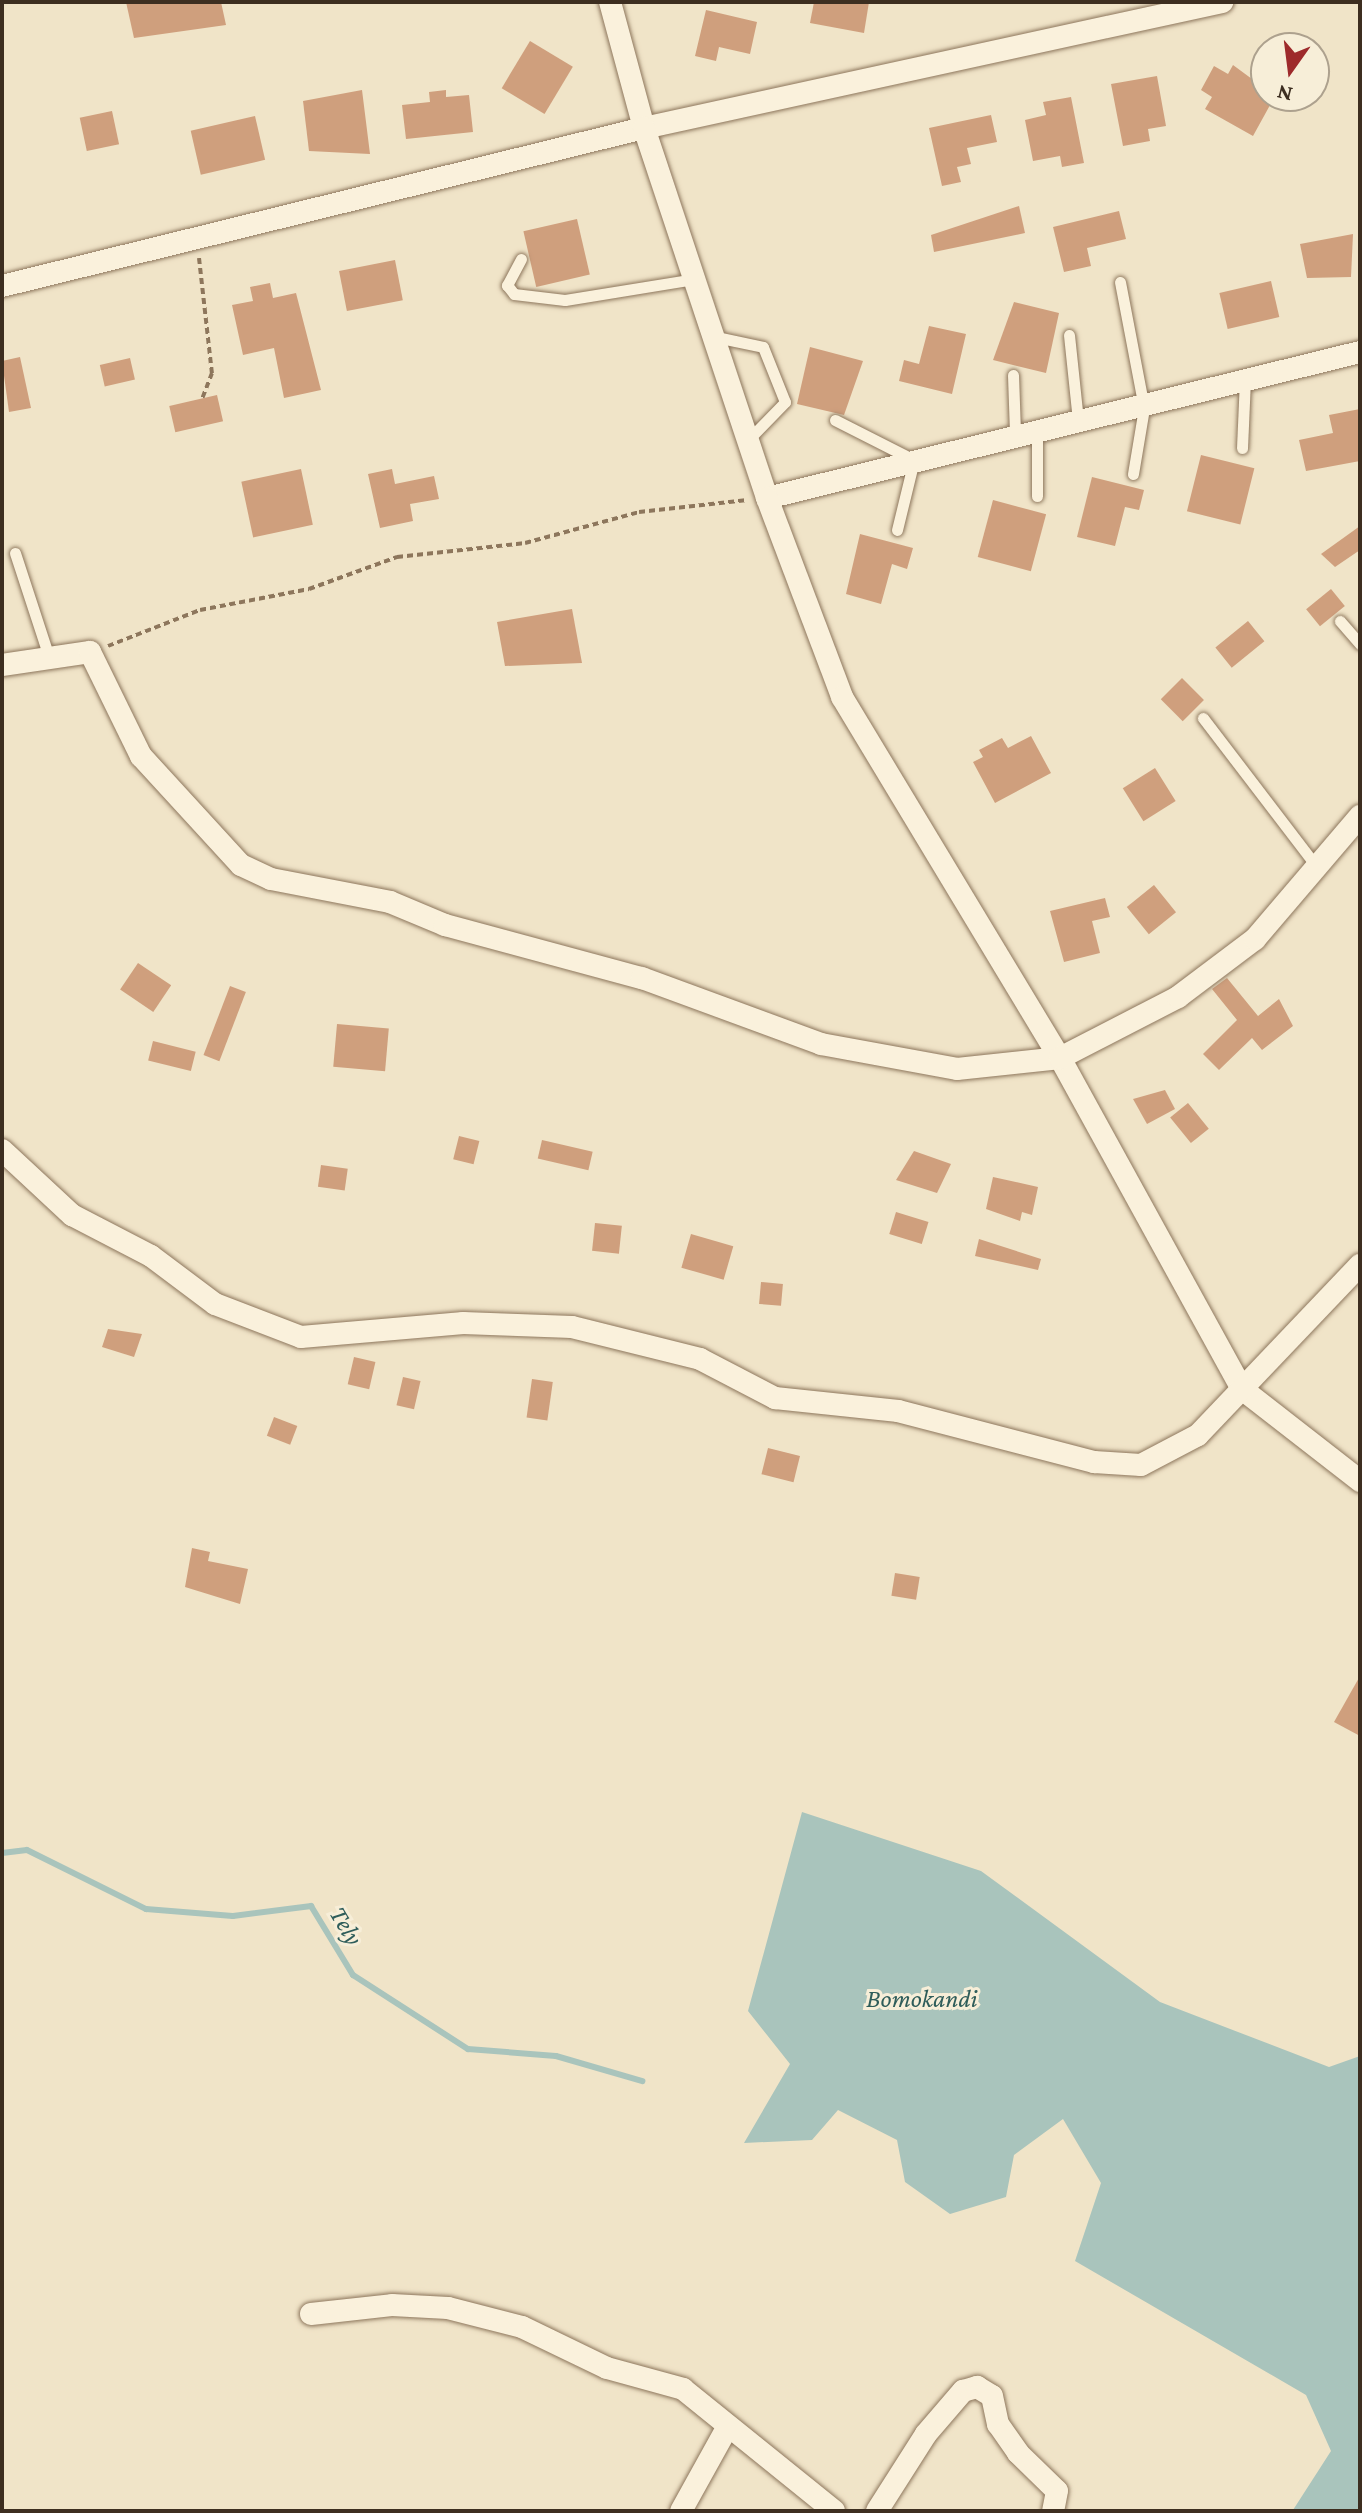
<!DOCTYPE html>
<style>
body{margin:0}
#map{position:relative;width:1362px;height:2513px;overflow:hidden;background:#f0e4c8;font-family:"Crimson Pro",serif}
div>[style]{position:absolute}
.water>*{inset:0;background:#a9c4bc}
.stream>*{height:6px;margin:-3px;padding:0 3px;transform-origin:3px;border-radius:3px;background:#a9c4bc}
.building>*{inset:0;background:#cf9f7d;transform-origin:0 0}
.path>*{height:4px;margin-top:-2px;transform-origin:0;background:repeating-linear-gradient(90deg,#8d765c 0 6px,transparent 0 10px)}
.roads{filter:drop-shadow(0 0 2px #8d765c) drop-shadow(0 0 2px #8d765c)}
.lane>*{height:11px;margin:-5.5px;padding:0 5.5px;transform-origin:5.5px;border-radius:5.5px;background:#faf1dc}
.street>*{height:22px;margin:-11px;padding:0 11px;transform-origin:11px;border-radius:11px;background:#faf1dc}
span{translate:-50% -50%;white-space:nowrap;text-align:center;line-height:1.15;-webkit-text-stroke:6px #f7eed8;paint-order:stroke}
.water-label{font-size:26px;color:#2f5d5a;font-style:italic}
.frame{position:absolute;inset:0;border:4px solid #3d2e20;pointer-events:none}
.north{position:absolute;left:1250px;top:32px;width:80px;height:80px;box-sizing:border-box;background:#f7eed8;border:2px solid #ada18e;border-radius:50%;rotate:194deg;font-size:22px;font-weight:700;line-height:32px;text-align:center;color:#3d2e20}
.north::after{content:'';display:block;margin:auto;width:28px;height:36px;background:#9e2a2b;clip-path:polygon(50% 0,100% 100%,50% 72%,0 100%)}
</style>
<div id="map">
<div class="water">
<div style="clip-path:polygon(802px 1812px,981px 1871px,1160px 2002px,1329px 2067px,1360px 2056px,1360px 2511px,1293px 2510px,1331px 2451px,1306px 2395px,1075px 2261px,1101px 2183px,1063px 2119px,1014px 2155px,1006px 2197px,950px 2214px,905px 2182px,897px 2140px,838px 2110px,812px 2140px,744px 2143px,790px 2064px,748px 2011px)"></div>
</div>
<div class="stream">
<div style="left:2px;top:1853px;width:25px;rotate:-7deg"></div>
<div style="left:27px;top:1850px;width:133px;rotate:26.4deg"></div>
<div style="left:146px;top:1909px;width:87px;rotate:4.6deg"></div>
<div style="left:233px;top:1916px;width:79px;rotate:-7.3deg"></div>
<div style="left:311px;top:1906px;width:81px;rotate:58.7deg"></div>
<div style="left:353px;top:1975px;width:137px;rotate:32.8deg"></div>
<div style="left:468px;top:2049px;width:88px;rotate:4.5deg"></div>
<div style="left:556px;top:2056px;width:90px;rotate:16.2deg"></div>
</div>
<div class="building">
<div style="clip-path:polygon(126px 2px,221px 2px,226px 25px,134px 38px)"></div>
<div style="clip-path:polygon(814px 2px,869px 2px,864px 33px,810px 23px)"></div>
<div style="clip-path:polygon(706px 10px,757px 22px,750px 54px,719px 47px,716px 61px,695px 56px)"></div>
<div style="left:530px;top:41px;width:50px;height:55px;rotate:31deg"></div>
<div style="clip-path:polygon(1233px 65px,1275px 96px,1253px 136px,1205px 109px,1212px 97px,1201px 90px,1214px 66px,1228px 74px)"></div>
<div style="clip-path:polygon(1157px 76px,1166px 126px,1148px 129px,1150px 141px,1123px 146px,1111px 84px)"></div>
<div style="clip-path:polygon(362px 90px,370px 154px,309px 151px,303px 101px)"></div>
<div style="clip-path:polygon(446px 90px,446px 97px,469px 95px,473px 132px,406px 139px,402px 105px,430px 102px,429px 92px)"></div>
<div style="clip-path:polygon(1071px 97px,1084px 163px,1062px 167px,1060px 156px,1033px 161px,1025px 120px,1046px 115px,1043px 102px)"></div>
<div style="left:112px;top:111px;width:34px;height:33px;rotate:78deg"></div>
<div style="clip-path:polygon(991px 115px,997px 142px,967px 148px,971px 164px,957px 167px,961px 182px,942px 186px,929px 128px)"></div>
<div style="left:255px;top:116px;width:45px;height:66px;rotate:77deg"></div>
<div style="clip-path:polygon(1019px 206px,1025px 233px,934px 252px,931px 235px)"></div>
<div style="clip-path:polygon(1119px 211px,1126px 239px,1087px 248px,1091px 266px,1064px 272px,1053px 227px)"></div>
<div style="left:577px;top:219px;width:57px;height:55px;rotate:77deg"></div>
<div style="clip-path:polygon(1353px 234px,1351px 277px,1307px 278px,1300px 244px)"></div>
<div style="left:395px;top:260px;width:41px;height:57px;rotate:79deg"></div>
<div style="left:1271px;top:281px;width:37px;height:53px;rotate:77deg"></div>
<div style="clip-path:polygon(270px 283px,273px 298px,296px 293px,321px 390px,284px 398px,274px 348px,243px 355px,232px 305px,253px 301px,250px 287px)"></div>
<div style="clip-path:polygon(1014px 302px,1059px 313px,1046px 373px,993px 360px)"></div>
<div style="clip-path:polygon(929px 326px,966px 334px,952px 394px,899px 381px,904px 360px,919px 364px)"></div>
<div style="clip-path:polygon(810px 347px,863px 361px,844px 415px,797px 404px)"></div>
<div style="clip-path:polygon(20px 357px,31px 408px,9px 412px,2px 361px)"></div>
<div style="left:130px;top:358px;width:22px;height:31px;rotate:77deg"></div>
<div style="left:217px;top:395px;width:27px;height:49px;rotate:77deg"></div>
<div style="clip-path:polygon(1360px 409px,1360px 461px,1306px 471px,1299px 440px,1333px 433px,1329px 415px)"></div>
<div style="left:1201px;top:455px;width:55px;height:58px;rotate:14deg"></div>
<div style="left:301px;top:469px;width:57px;height:61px;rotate:78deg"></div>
<div style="clip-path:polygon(392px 469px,395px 484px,434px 476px,439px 499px,410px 504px,413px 521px,380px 528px,368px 474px)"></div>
<div style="clip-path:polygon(1092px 477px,1144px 490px,1139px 510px,1125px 507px,1115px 546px,1077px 537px)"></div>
<div style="left:993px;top:500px;width:55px;height:59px;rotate:15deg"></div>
<div style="clip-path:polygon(1360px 526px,1360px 550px,1335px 567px,1321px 554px)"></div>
<div style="clip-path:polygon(860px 534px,913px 548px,907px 569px,892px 564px,881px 604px,846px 594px)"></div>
<div style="left:1331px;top:589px;width:22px;height:32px;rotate:51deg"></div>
<div style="clip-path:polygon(572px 609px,582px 663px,505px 666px,497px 622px)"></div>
<div style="left:1248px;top:621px;width:26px;height:42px;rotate:51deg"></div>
<div style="left:1182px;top:678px;width:31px;height:30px;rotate:45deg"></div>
<div style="clip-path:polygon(1031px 736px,1051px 773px,995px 803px,973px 762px,983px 757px,979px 750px,1002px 738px,1008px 748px)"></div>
<div style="left:1155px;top:768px;width:39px;height:38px;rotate:58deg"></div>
<div style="left:1154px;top:885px;width:35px;height:35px;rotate:51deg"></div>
<div style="clip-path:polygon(1105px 898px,1110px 917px,1092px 921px,1100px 953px,1064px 962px,1050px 911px)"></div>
<div style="left:138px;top:963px;width:40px;height:32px;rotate:34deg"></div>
<div style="clip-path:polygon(1227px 978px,1258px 1016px,1279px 999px,1293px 1026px,1262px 1050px,1252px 1038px,1219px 1070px,1203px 1054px,1237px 1020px,1212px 989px)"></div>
<div style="left:230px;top:986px;width:17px;height:74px;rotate:21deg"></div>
<div style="left:337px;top:1024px;width:52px;height:43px;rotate:5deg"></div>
<div style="left:153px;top:1041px;width:44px;height:20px;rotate:14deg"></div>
<div style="clip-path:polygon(1165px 1090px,1175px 1109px,1147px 1124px,1133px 1099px)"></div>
<div style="left:1188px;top:1103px;width:33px;height:23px;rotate:51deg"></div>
<div style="left:459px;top:1136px;width:21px;height:24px;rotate:14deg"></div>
<div style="left:542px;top:1140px;width:52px;height:19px;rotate:13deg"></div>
<div style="clip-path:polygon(914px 1151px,951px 1164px,937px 1193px,896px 1180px)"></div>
<div style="left:321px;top:1165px;width:27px;height:22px;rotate:8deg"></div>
<div style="clip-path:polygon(993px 1177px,1038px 1187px,1032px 1215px,1022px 1212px,1020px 1221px,986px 1209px)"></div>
<div style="left:896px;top:1212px;width:34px;height:23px;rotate:17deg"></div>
<div style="left:595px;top:1223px;width:27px;height:28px;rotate:6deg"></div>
<div style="left:691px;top:1234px;width:44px;height:35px;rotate:16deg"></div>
<div style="clip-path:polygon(979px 1239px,1041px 1259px,1038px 1270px,975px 1256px)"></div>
<div style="left:761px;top:1282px;width:22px;height:22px;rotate:5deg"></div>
<div style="clip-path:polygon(108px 1329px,142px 1334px,134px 1357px,102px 1347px)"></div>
<div style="left:354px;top:1357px;width:22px;height:28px;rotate:13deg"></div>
<div style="left:403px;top:1377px;width:18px;height:29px;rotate:13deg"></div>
<div style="left:532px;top:1379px;width:21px;height:39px;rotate:8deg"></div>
<div style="left:274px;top:1417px;width:25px;height:20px;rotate:21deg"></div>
<div style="left:768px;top:1448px;width:33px;height:27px;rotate:14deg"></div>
<div style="clip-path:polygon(192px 1548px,210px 1552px,208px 1561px,248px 1569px,240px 1604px,185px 1587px)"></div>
<div style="left:895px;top:1573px;width:25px;height:23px;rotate:9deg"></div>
<div style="clip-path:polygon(1360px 1676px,1360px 1736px,1334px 1722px)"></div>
</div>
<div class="path">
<div style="left:199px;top:258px;width:116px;rotate:83.6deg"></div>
<div style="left:212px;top:373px;width:28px;rotate:111deg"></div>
<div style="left:108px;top:646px;width:99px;rotate:-21.4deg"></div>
<div style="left:200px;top:610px;width:111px;rotate:-10.9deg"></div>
<div style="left:309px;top:589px;width:94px;rotate:-20deg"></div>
<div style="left:397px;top:557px;width:129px;rotate:-6.2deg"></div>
<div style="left:525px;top:543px;width:118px;rotate:-15.2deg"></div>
<div style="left:639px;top:512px;width:109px;rotate:-6.3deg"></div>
</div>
<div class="roads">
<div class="lane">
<div style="left:521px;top:259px;width:30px;rotate:118deg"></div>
<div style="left:507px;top:285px;width:11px;rotate:52deg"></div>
<div style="left:514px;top:294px;width:51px;rotate:6.7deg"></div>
<div style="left:565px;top:300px;width:132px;rotate:-9.2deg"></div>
<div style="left:1120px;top:282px;width:128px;rotate:79.2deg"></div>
<div style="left:1144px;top:408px;width:67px;rotate:99.5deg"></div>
<div style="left:1069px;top:335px;width:85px;rotate:84deg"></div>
<div style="left:716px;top:337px;width:48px;rotate:12deg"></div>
<div style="left:763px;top:347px;width:59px;rotate:68.2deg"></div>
<div style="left:785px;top:402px;width:52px;rotate:134.2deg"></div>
<div style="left:1013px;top:375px;width:58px;rotate:88deg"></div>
<div style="left:835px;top:420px;width:89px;rotate:26.9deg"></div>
<div style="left:914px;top:460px;width:72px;rotate:103.7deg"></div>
<div style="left:1242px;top:448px;width:68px;rotate:-87.5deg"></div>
<div style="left:1037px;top:496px;width:68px;rotate:-90deg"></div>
<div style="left:15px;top:553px;width:113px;rotate:71.9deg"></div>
<div style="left:1340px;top:621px;width:30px;rotate:49deg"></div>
<div style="left:1203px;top:718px;width:188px;rotate:52.6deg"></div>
</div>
<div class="street">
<div style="left:610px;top:2px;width:131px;rotate:74.9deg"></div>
<div style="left:644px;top:128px;width:592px;rotate:-12.3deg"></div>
<div style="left:2px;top:286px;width:661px;rotate:-13.83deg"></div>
<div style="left:644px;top:128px;width:390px;rotate:71.6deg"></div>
<div style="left:767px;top:498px;width:611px;rotate:-13.83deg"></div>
<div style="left:767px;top:498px;width:213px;rotate:69.3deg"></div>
<div style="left:842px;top:697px;width:422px;rotate:58.9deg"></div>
<div style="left:1060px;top:1058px;width:378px;rotate:61.2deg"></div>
<div style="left:1242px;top:1389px;width:150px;rotate:37.9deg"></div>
<div style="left:2px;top:665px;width:89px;rotate:-8.4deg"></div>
<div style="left:90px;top:652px;width:116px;rotate:63.9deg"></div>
<div style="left:141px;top:756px;width:148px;rotate:47.5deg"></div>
<div style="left:241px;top:865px;width:33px;rotate:25deg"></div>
<div style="left:271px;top:879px;width:121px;rotate:10.9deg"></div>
<div style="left:390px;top:902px;width:60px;rotate:22.7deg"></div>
<div style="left:445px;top:925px;width:204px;rotate:15.1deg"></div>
<div style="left:642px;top:978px;width:191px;rotate:20.2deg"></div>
<div style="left:821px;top:1044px;width:138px;rotate:10.4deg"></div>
<div style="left:957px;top:1069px;width:104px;rotate:-6.1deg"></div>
<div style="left:1060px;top:1058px;width:133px;rotate:-27.3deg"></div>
<div style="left:1178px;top:997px;width:96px;rotate:-37deg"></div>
<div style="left:1255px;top:939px;width:162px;rotate:-49.5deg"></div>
<div style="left:2px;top:1150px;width:96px;rotate:42.9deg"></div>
<div style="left:72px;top:1215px;width:89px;rotate:27.4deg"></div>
<div style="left:151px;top:1256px;width:80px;rotate:36.9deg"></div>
<div style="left:215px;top:1304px;width:92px;rotate:21deg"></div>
<div style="left:301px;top:1337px;width:163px;rotate:-4.9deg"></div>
<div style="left:463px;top:1323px;width:109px;rotate:2.1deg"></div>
<div style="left:572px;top:1327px;width:132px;rotate:14deg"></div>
<div style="left:700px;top:1359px;width:85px;rotate:27.5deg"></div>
<div style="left:775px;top:1398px;width:124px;rotate:6deg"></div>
<div style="left:898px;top:1411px;width:203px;rotate:14.6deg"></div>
<div style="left:1094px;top:1462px;width:47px;rotate:3.7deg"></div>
<div style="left:1141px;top:1465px;width:64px;rotate:-27.8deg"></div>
<div style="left:1198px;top:1435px;width:235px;rotate:-46.4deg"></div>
<div style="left:311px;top:2314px;width:81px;rotate:-6.3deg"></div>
<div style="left:392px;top:2305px;width:56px;rotate:3.1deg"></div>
<div style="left:448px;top:2308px;width:76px;rotate:14.4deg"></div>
<div style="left:522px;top:2327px;width:94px;rotate:25.8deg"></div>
<div style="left:607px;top:2368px;width:79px;rotate:15.4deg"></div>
<div style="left:683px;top:2389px;width:194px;rotate:38.9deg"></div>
<div style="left:681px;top:2511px;width:95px;rotate:-61deg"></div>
<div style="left:877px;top:2511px;width:91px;rotate:-57.5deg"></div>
<div style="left:926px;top:2434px;width:57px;rotate:-49.3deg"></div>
<div style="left:963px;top:2391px;width:15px;rotate:-16deg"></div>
<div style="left:977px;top:2387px;width:17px;rotate:31deg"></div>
<div style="left:992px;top:2396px;width:29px;rotate:78deg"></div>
<div style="left:998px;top:2424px;width:35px;rotate:55deg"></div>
<div style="left:1018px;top:2453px;width:54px;rotate:44.3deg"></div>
<div style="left:1057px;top:2491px;width:20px;rotate:101deg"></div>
</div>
</div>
<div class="water-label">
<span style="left:346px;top:1926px;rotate:59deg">Tely</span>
<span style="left:922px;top:1999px">Bomokandi</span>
</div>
<div class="frame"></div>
<div class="north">N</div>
</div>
